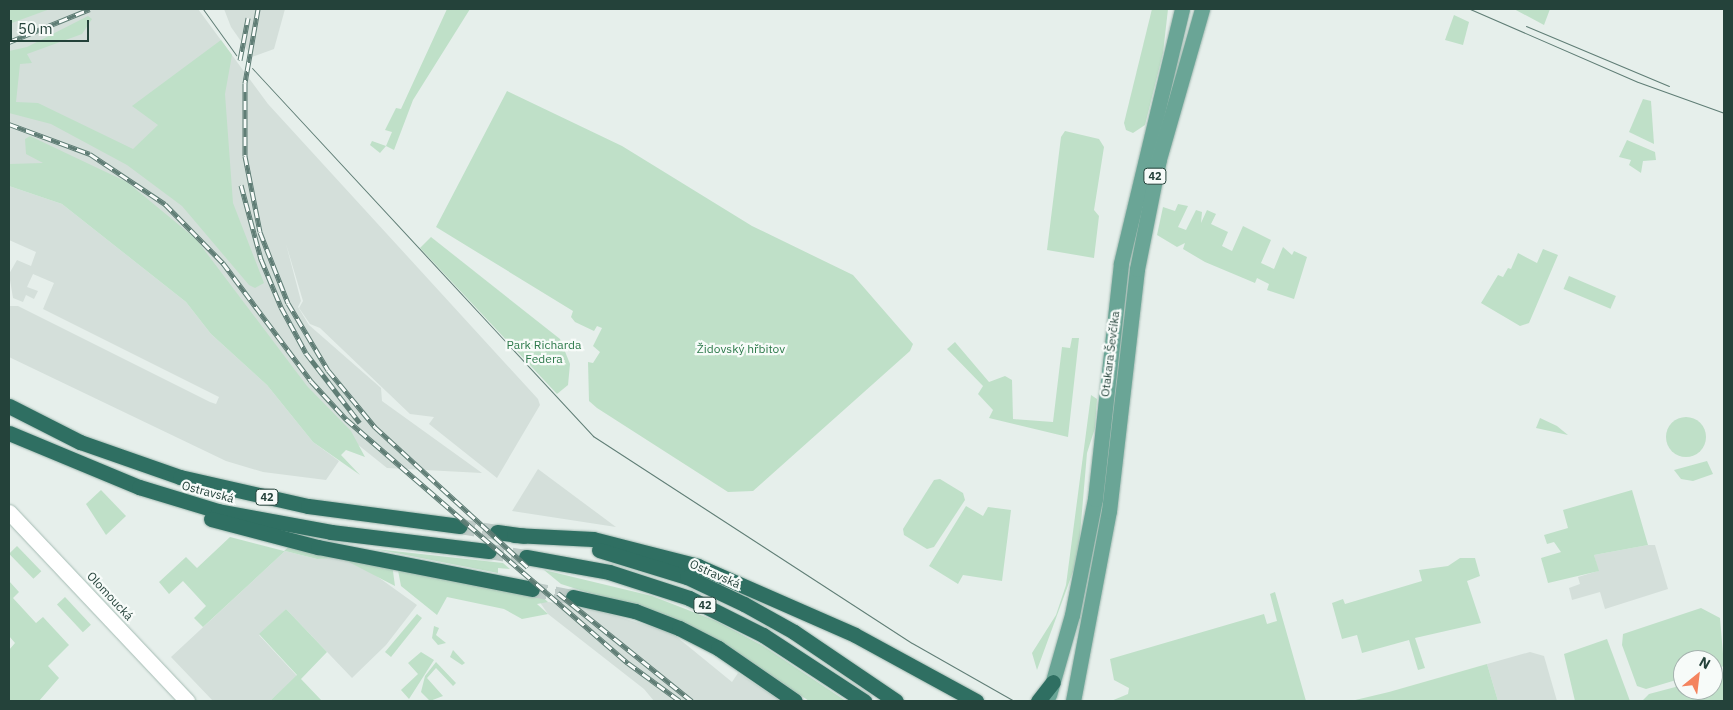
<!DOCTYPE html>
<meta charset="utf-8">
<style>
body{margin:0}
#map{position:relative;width:1733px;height:710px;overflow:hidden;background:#e6efeb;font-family:"IBM Plex Sans",sans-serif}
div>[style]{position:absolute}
.built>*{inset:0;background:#d4dfda}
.green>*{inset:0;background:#bfe0c8;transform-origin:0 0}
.round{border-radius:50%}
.highway-tunnel>*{height:15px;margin-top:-7.5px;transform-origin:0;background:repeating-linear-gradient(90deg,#bfccc8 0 15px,transparent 0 23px)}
.roads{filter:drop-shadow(0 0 1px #a4bbb3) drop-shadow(0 0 1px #a4bbb3)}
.secondary>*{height:15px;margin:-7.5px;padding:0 7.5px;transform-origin:7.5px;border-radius:7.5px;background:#fff}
.primary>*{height:15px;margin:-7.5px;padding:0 7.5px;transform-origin:7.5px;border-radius:7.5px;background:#6aa596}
.highway>*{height:15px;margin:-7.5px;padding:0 7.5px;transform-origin:7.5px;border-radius:7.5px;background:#2f6f62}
.tram>*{height:1px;margin:-0.5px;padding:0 0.5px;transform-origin:0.5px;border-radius:0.5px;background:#5f7d75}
.rail>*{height:5px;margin-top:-2.5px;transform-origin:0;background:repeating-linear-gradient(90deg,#f7fbf9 0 9px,#5f7d75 0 18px);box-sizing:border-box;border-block:1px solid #5f7d75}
span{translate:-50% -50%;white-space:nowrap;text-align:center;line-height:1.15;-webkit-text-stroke:4.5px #f7fbf9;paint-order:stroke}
.shield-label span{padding:1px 4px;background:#f7fbf9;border:1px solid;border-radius:4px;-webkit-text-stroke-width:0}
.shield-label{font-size:11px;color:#24423a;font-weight:700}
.park-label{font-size:12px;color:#2d7a4b}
.street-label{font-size:12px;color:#24423a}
.frame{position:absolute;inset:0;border:10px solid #24423a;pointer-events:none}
.north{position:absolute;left:1673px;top:650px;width:50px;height:50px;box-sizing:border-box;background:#f7fbf9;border:1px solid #a3b1ad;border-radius:50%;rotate:29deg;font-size:14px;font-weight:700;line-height:20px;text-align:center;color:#24423a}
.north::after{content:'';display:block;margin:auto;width:18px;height:22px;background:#f4845f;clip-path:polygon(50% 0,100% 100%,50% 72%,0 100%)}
.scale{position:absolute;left:10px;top:20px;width:79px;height:22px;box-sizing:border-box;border:2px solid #24423a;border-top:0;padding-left:6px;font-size:15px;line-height:18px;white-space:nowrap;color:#24423a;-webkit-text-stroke:4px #f7fbf9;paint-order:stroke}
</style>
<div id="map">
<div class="built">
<div style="clip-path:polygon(9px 9px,198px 9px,268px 104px,538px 399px,540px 405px,497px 478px,429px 424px,434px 417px,410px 414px,320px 328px,310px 324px,299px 308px,303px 301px,286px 244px,301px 301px,298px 307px,309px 325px,381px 388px,382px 401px,482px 473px,387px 468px,307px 404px,272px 361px,48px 192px,9px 177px)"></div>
<div style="clip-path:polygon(224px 9px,285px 9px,274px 49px,252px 57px,231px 27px)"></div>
<div style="clip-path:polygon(9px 186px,62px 204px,186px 302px,211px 334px,267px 385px,313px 442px,339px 461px,326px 480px,263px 472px,226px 461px,9px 357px,9px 306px,18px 306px,210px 402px,216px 404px,219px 397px,43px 309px,54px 283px,33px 274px,27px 287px,38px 291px,34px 299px,26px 295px,23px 302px,13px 298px,9px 274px,17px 260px,31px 266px,36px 252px,9px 240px)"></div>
<div style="clip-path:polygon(538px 469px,616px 527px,512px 511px)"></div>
<div style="clip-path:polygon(1648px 545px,1655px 545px,1668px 589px,1605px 609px,1600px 592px,1572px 600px,1569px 588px,1580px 584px,1578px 577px,1598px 571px,1594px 555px)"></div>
<div style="clip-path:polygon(285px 551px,317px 559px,341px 558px,371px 572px,417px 605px,386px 645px,352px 678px,286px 609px,259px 635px,297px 676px,270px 701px,213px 701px,171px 657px)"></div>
<div style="clip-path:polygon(539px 601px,583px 606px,672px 633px,732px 682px,738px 673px,781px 701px,654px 701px,644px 689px,548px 614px)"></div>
<div style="clip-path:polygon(1530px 652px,1544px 656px,1557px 701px,1498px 701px,1487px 664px)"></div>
</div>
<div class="green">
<div style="clip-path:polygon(9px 9px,50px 9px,9px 24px)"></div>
<div style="clip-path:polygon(447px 9px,470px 9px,413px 100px,394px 150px,386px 146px,380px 153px,370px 145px,372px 141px,386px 146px,392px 132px,385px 130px,396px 108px,401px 109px)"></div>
<div style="clip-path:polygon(1152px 9px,1168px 9px,1163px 53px,1145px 125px,1133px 133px,1126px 130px,1124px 123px)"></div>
<div style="clip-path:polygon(1514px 9px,1550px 9px,1544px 25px)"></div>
<div style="clip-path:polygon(1454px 15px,1469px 22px,1463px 45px,1445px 40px)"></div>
<div style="clip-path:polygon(88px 16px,92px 19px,82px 34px,27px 54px,32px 63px,20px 64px,16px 102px,38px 103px,133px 149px,158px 125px,132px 106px,221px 40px,232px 55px,225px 94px,233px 203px,264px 283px,255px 288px,249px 285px,182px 206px,127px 165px,51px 124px,9px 113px,9px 51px,27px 47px)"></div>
<div style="clip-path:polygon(507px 91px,622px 146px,752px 226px,853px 275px,913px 344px,910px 351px,753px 491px,728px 492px,597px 408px,589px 401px,588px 362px,593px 363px,600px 352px,593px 346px,602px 328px,597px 326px,594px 331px,575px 322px,571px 317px,573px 311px,436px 227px)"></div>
<div style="clip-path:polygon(1643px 99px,1651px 101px,1654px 144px,1629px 132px)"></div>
<div style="clip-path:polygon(1065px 131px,1099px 139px,1104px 147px,1094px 210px,1099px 216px,1094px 258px,1047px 250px,1061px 137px)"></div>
<div style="clip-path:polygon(30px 136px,127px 182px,196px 239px,307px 386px,351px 431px,365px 457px,346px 450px,341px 455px,360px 475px,313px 442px,267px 385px,211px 334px,186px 302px,62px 204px,9px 186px,9px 164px,43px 163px,26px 154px,25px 139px)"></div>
<div style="clip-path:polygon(1627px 140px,1655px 152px,1656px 160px,1643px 161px,1641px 173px,1629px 165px,1631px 160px,1619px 157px)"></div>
<div style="clip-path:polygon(1178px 204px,1188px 206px,1178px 227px,1186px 230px,1196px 210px,1202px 212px,1201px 223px,1207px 210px,1216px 214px,1211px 224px,1228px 232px,1222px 246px,1232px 251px,1243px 226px,1271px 240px,1261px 263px,1274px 269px,1283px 247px,1292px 255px,1294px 251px,1307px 257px,1294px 299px,1267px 290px,1269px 284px,1257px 278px,1255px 283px,1205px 262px,1183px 249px,1185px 243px,1177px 247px,1157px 235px,1163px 207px,1175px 211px)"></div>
<div style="clip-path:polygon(431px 237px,560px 339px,570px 364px,568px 385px,557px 394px,420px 248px)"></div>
<div style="clip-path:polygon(1543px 249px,1558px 255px,1529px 323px,1520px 326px,1481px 303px,1498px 275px,1503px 277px,1508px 268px,1511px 269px,1518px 253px,1537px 263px)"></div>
<div style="left:1569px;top:276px;width:51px;height:14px;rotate:23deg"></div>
<div style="clip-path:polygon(1072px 338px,1079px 338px,1068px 437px,989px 418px,993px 410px,978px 394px,983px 386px,947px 349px,955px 342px,989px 382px,1005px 376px,1012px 380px,1013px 419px,1053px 422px,1062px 347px,1070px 348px)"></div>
<div style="clip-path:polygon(1091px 395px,1097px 399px,1095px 428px,1087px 453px,1078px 558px,1037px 670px,1032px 653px,1056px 615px,1066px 585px)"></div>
<div class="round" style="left:1666px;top:417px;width:40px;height:40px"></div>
<div style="clip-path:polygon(1540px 418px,1557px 426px,1568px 435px,1536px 428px)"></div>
<div style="clip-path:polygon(1707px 461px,1713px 474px,1693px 481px,1681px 479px,1674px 470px)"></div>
<div style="clip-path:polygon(940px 479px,963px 493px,965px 500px,934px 547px,927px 549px,904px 535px,903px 529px,934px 480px)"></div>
<div style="clip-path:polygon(101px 490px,126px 516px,106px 535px,86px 504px)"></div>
<div style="clip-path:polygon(1632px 490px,1648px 545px,1594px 555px,1599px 571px,1548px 583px,1541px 558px,1561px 552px,1554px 542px,1547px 544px,1544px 535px,1568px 528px,1563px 510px)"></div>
<div style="clip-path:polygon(966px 506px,983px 516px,988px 507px,1011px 510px,1002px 581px,963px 575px,958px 584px,929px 566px)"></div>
<div style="clip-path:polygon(230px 537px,284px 551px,293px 543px,392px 564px,395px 586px,341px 558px,317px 559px,285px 551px,203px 627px,194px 618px,206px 606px,183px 581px,169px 594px,159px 582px,186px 557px,197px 568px)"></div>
<div style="left:17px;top:546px;width:35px;height:11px;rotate:46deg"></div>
<div style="clip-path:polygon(375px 549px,503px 563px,510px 569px,498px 568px,498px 573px)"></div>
<div style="clip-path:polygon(1460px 558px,1475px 558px,1480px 576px,1467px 581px,1481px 623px,1415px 638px,1425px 668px,1418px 670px,1409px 640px,1362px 653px,1357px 635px,1342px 639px,1332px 603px,1343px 599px,1345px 604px,1422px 581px,1419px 570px,1448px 566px)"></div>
<div style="clip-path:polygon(397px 565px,539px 594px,548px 602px,537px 604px,548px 614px,522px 619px,504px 609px,447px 597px,437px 615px,401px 586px)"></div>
<div style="clip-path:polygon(544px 570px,652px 596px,716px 621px,763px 646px,846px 701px,809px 701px,728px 646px,684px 623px,561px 584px)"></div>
<div style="clip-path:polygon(9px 581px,19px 592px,13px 598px,36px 623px,43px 617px,69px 645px,48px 666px,59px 678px,39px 701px,10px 701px,9px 697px,9px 650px,15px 643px,9px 636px)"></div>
<div style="clip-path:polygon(1275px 592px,1306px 701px,1111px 701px,1128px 694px,1129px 688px,1114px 680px,1110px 659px,1264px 614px,1267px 624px,1277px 621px,1270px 594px)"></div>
<div style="left:65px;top:597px;width:38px;height:11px;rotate:47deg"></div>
<div style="clip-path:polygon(1701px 608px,1720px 618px,1724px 666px,1713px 670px,1713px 660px,1683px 660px,1683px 678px,1646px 689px,1637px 686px,1622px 645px,1623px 634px)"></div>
<div style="clip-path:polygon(286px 609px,327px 652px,301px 679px,322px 701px,270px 701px,297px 675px,259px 634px)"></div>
<div style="clip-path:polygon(417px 614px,422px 618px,391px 657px,385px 652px)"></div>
<div style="clip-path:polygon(434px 626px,439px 628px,436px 635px,446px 643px,438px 645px,432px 638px)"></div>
<div style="clip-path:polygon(1607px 639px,1630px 701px,1575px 701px,1564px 654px)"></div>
<div style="clip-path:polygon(453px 650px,465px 663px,462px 665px,450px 657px)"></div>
<div style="clip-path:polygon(421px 652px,434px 660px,409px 699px,401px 690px,418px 674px,408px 663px)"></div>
<div style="clip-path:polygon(436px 662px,456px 683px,453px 686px,436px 668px,427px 678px,443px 696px,430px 701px,421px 692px,425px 676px)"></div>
<div style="clip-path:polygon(1487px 664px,1498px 701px,1351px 701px,1389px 692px)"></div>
<div style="clip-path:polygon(1724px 673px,1724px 701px,1642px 701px,1649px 694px,1683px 685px,1683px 690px,1713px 690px,1713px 676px)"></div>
</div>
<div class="highway-tunnel">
<div style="left:460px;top:526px;width:37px;rotate:9deg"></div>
<div style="left:489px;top:551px;width:37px;rotate:9deg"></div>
<div style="left:532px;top:589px;width:42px;rotate:11deg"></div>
</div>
<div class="roads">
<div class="secondary">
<div style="left:9px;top:512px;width:260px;rotate:46.7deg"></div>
</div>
<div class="primary">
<div style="left:1049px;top:695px;width:83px;rotate:-74deg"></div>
<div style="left:1072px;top:615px;width:118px;rotate:-78.8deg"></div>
<div style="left:1095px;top:499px;width:237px;rotate:-83.7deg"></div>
<div style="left:1121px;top:263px;width:261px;rotate:-76.5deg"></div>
<div style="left:1073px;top:701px;width:193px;rotate:-79.3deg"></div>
<div style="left:1109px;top:511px;width:244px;rotate:-83.4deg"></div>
<div style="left:1137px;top:269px;width:112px;rotate:-78.7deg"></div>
<div style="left:1159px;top:159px;width:156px;rotate:-74deg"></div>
</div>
<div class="highway">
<div style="left:9px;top:406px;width:80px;rotate:26.9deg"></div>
<div style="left:80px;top:442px;width:106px;rotate:19.3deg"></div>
<div style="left:180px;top:477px;width:131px;rotate:12.8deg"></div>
<div style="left:308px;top:506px;width:153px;rotate:7.5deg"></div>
<div style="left:9px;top:433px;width:141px;rotate:22.6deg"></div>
<div style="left:139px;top:487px;width:83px;rotate:16.9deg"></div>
<div style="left:218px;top:511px;width:115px;rotate:10.5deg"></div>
<div style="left:331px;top:532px;width:159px;rotate:6.9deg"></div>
<div style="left:211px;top:519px;width:111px;rotate:14.7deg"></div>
<div style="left:318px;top:547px;width:218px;rotate:11.1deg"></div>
<div style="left:497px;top:532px;width:27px;rotate:8deg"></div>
<div style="left:514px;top:535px;width:79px;rotate:2.9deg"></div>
<div style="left:593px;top:539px;width:108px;rotate:14.4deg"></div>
<div style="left:698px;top:566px;width:171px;rotate:23.7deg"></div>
<div style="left:855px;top:635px;width:138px;rotate:28.6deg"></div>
<div style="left:599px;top:550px;width:92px;rotate:17.1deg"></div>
<div style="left:687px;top:577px;width:63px;rotate:25.3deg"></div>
<div style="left:744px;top:604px;width:57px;rotate:29.2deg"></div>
<div style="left:794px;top:632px;width:123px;rotate:34.1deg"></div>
<div style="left:526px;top:557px;width:84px;rotate:10.2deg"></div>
<div style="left:609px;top:572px;width:84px;rotate:18deg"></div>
<div style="left:689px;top:598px;width:83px;rotate:26.6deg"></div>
<div style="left:763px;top:635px;width:121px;rotate:33.2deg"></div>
<div style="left:573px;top:597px;width:64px;rotate:12.7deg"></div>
<div style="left:635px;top:611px;width:47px;rotate:21.1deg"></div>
<div style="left:679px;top:628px;width:44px;rotate:27.1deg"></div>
<div style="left:718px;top:648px;width:93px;rotate:34.5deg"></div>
<div style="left:1038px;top:701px;width:24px;rotate:-52deg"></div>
</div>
</div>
<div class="tram">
<div style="left:203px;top:9px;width:57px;rotate:54.3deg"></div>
<div style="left:1470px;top:9px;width:183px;rotate:23.5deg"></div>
<div style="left:1638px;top:82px;width:91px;rotate:19.8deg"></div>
<div style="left:1526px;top:26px;width:155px;rotate:22.8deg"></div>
<div style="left:252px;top:68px;width:502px;rotate:47.18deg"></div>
<div style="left:593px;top:436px;width:380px;rotate:33deg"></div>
<div style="left:912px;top:643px;width:117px;rotate:29.6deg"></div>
</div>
<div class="rail">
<div style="left:258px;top:9px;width:75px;rotate:100deg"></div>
<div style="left:245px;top:83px;width:73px;rotate:90deg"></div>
<div style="left:245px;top:156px;width:77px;rotate:78.8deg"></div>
<div style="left:260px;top:232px;width:76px;rotate:68.5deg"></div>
<div style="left:288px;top:303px;width:78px;rotate:59.2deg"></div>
<div style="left:328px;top:370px;width:74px;rotate:50.5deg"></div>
<div style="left:375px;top:427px;width:207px;rotate:42.5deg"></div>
<div style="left:9px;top:42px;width:87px;rotate:-22.2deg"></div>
<div style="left:240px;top:60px;width:43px;rotate:-79.2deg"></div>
<div style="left:9px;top:124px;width:86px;rotate:20.3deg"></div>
<div style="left:90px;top:154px;width:90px;rotate:33.7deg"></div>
<div style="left:165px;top:204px;width:83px;rotate:45.5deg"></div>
<div style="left:223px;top:263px;width:147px;rotate:53.3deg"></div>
<div style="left:311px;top:381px;width:52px;rotate:47.4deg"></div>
<div style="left:346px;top:419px;width:373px;rotate:40.9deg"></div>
<div style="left:628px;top:663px;width:64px;rotate:36.2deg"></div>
<div style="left:241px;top:185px;width:77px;rotate:74.9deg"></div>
<div style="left:261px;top:259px;width:52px;rotate:67.4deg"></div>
<div style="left:281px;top:307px;width:52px;rotate:61.5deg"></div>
<div style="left:306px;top:353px;width:88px;rotate:52.4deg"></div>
<div style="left:558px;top:593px;width:172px;rotate:38.9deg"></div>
</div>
<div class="shield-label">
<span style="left:1155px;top:176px">42</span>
<span style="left:267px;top:497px">42</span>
<span style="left:705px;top:605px">42</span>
</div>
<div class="park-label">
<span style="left:544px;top:352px">Park Richarda<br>Federa</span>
<span style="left:741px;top:349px">Židovský hřbitov</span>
</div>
<div class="street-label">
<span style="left:1110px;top:354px;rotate:-83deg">Otakara Ševčíka</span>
<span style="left:208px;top:492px;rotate:15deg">Ostravská</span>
<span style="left:715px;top:574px;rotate:24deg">Ostravská</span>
<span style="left:110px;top:596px;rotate:47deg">Olomoucká</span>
</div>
<div class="frame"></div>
<div class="north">N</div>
<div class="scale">50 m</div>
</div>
